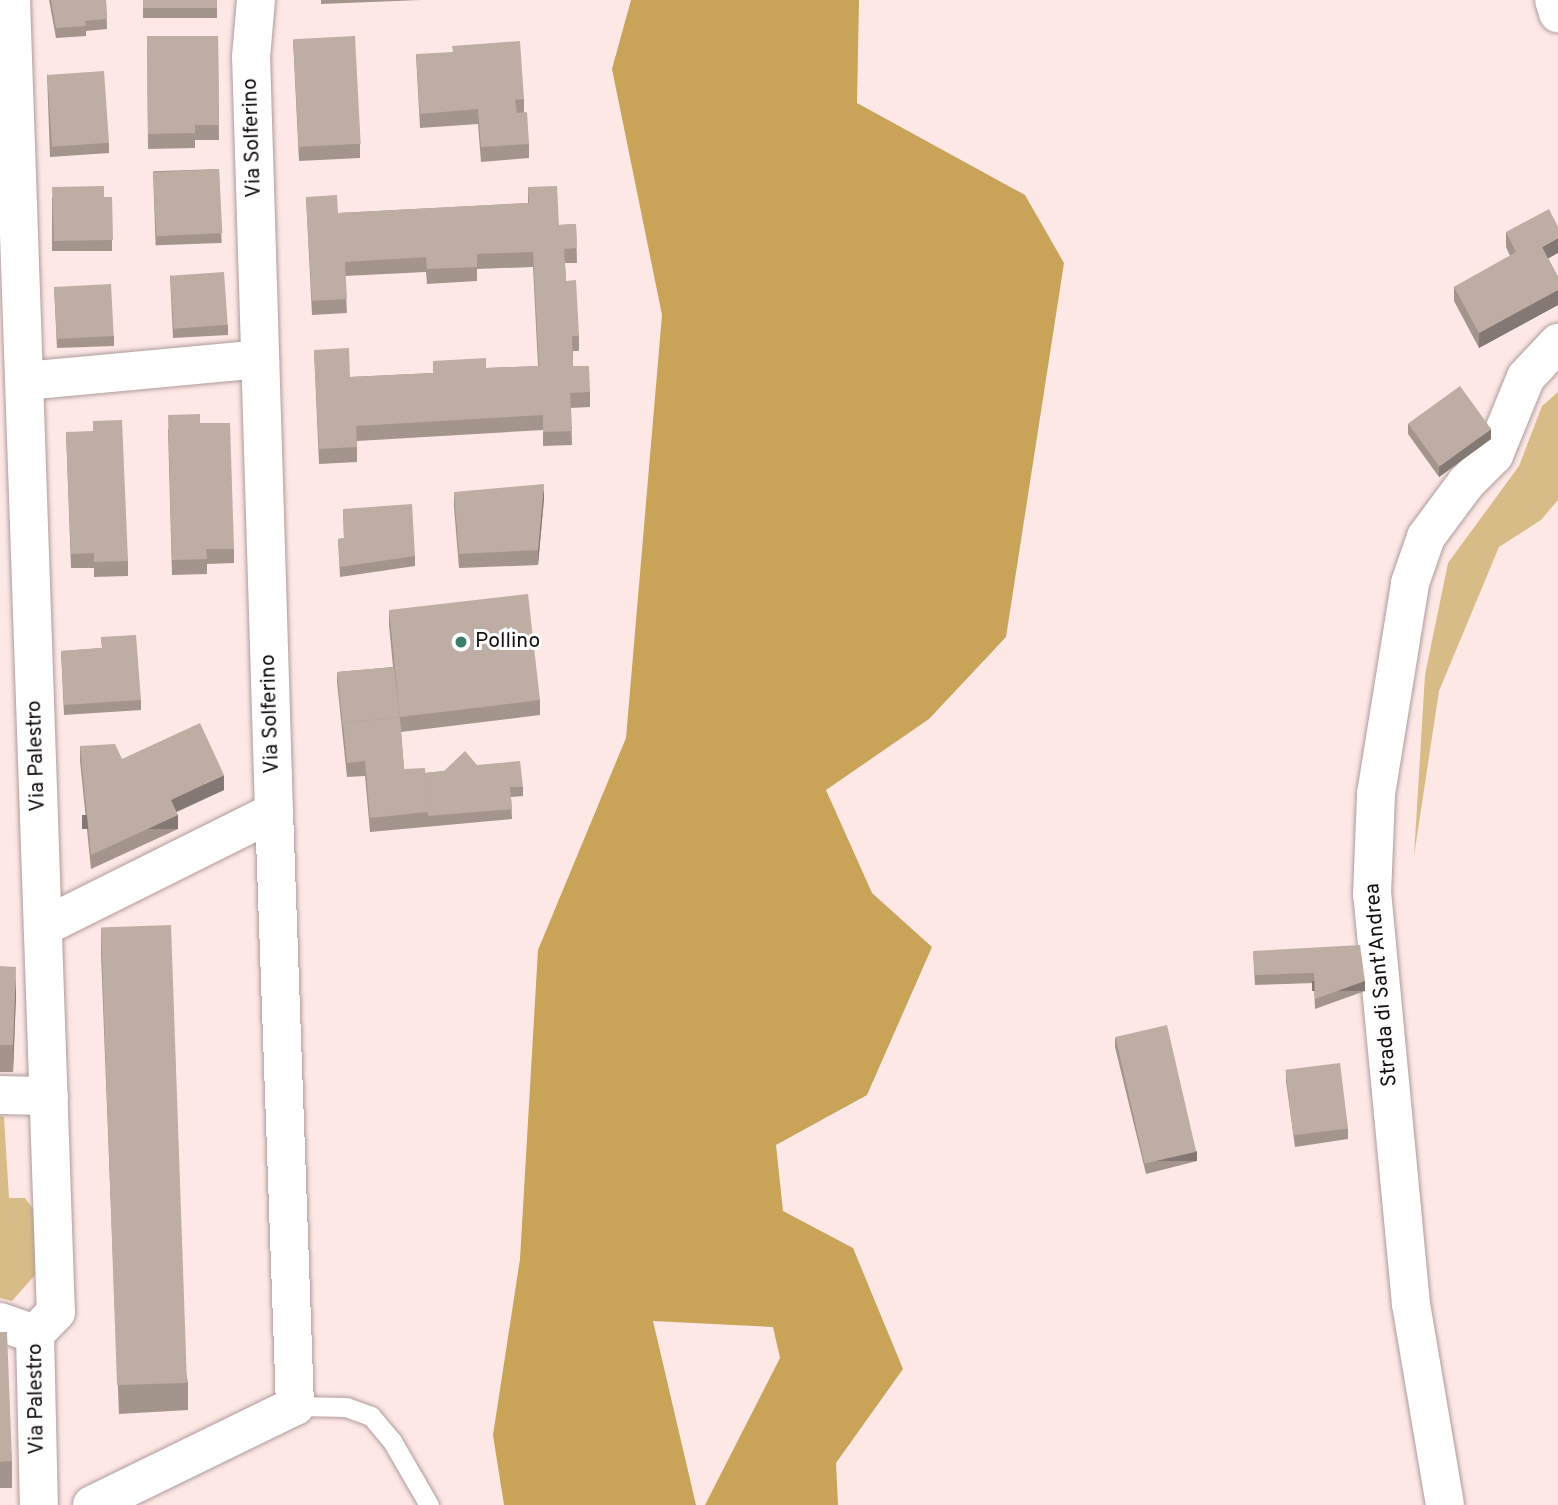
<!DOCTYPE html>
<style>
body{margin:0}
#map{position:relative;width:1558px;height:1505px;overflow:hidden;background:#fde8e6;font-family:Overpass,sans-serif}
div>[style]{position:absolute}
.green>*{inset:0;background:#d8bc88}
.forest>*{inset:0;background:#c8a358}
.roads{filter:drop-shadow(0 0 2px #af9b99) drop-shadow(0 0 2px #af9b99)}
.lane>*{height:19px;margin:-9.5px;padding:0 9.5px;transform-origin:9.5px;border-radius:9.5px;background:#fff}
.street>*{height:38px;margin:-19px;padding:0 19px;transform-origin:19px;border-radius:19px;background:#fff}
.wall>*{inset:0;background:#a3958c;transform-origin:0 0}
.shaded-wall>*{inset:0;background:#847972;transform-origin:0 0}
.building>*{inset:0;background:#bdada3;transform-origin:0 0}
.dots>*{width:19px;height:19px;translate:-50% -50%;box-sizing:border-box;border:4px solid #fff;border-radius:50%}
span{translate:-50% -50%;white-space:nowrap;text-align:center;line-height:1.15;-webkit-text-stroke:6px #fff;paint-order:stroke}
.street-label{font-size:21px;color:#160f0f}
.poi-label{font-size:21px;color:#160f0f}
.left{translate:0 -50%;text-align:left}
</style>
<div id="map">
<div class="green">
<div style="clip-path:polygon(1558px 392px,1558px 500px,1541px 520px,1499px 547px,1439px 691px,1414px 856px,1425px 675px,1448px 563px,1519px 466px,1542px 406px)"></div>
<div style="clip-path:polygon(0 1116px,4px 1117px,9px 1198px,25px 1198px,34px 1210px,36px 1274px,12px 1301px,0 1298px)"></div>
</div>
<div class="forest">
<div style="clip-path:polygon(631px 0,859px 0,857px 103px,1025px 195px,1064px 263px,1006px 637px,929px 719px,826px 790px,872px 893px,932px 947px,867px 1095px,776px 1145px,783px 1211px,853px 1248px,903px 1369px,836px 1463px,838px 1505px,705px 1505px,780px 1358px,773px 1327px,653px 1321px,696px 1505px,504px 1505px,493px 1435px,520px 1259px,538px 950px,626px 738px,662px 315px,612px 69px)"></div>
</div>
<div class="roads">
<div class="lane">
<div style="left:295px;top:1406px;width:51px;rotate:1.1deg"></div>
<div style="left:346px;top:1407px;width:27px;rotate:20deg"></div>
<div style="left:371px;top:1416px;width:33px;rotate:50deg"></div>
<div style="left:392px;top:1441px;width:74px;rotate:60deg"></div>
</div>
<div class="street">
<div style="left:11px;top:0;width:1313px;rotate:88.04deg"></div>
<div style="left:56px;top:1312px;width:30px;rotate:134deg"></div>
<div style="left:35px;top:1334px;width:171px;rotate:88.7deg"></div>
<div style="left:1554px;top:0;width:14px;rotate:73deg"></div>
<div style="left:25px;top:381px;width:236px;rotate:-5.3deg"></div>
<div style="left:43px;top:927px;width:258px;rotate:-26.5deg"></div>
<div style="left:274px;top:812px;width:755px;rotate:-91.74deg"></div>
<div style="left:251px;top:57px;width:57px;rotate:-85deg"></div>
<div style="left:0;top:1095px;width:49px;rotate:1.2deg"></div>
<div style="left:0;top:1322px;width:37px;rotate:19deg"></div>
<div style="left:92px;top:1505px;width:226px;rotate:-26deg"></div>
<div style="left:295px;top:1406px;width:594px;rotate:-92.02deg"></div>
<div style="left:1445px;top:1505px;width:204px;rotate:-99.6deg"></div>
<div style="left:1411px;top:1304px;width:411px;rotate:-95.4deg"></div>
<div style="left:1372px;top:895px;width:101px;rotate:-87.7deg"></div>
<div style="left:1376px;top:794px;width:214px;rotate:-80.8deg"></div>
<div style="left:1410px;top:583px;width:49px;rotate:-70.8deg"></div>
<div style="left:1426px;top:537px;width:67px;rotate:-53.5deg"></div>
<div style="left:1466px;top:483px;width:40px;rotate:-45deg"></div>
<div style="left:1494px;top:455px;width:84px;rotate:-67.7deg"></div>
<div style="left:1526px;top:377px;width:47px;rotate:-46.7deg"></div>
</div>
</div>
<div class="wall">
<div style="clip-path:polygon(49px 0,106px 0,107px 29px,86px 31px,86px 36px,56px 38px)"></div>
<div style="left:143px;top:0;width:74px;height:18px"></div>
<div style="clip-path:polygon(321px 0,421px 0,321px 4px)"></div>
<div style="clip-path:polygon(147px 36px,218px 36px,219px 140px,195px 140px,195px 148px,148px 149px)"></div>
<div style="clip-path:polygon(293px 39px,360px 144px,360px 158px,299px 161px)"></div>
<div style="clip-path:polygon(416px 54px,524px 99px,524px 112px,529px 144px,529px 158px,481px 162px,478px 124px,420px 128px)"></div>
<div style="clip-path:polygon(47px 74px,109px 143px,109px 153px,50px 157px)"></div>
<div style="left:219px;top:169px;width:74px;height:66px;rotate:88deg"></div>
<div style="clip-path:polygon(528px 187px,559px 225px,576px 224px,577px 263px,565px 263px,566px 281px,579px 336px,579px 351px,573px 351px,573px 366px,590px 392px,590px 407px,571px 408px,572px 445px,543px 446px,543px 430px,357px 441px,357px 462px,319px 464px,314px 350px,350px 377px,433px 373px,433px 361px,486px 368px,538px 366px,533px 267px,477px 269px,477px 281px,427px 284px,426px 272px,345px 276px,347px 313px,312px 315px,306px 197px,338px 213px,528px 203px)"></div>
<div style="left:52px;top:197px;width:60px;height:54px"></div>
<div style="clip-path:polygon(1506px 232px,1548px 258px,1558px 277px,1558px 305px,1479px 348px,1454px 301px,1454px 287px,1510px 256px,1506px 247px)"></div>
<div style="clip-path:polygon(170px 275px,228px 325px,228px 335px,173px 338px)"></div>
<div style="clip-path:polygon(54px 287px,114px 336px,114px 346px,57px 348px)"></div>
<div style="clip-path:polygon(200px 423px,234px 549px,234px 563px,207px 564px,207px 574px,172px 575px,168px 429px)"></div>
<div style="clip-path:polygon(1408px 424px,1491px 439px,1439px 477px,1408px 434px)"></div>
<div style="clip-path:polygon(66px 432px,128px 561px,128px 576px,94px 577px,94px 568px,71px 568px)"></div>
<div style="clip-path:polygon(454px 492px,544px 498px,538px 565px,459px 568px,454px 507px)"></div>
<div style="clip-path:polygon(343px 509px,415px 556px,415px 566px,340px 577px,338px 539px,344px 538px)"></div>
<div style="clip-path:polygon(389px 610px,540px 700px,540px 715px,401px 732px,404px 769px,425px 773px,444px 771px,477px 765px,523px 787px,523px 796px,511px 797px,512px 819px,370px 832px,365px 776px,347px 777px,337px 682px,337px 672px,393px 667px,389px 625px)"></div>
<div style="clip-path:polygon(101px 637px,141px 700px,141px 710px,64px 715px,61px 651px,102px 648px)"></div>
<div style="clip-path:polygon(80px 746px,122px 759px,224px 790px,177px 812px,178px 829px,91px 869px,80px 761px)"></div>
<div style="clip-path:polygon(101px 928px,188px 1383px,188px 1410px,119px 1414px,101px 954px)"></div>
<div style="clip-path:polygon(1253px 951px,1365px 991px,1315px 1009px,1314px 983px,1255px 985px)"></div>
<div style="clip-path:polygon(0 966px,16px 994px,13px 1072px,0 1072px)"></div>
<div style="clip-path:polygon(1115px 1037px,1197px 1161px,1146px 1174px,1115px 1047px)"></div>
<div style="clip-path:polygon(1286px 1071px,1348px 1129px,1348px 1139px,1295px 1147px,1286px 1081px)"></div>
<div style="clip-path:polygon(0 1332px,12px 1461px,12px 1488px,0 1488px)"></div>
</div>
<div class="shaded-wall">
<div style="clip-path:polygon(1558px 238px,1558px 253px,1542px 262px,1542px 247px)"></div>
<div style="clip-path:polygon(1558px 290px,1558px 305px,1479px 348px,1479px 333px)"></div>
<div style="clip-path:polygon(1491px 429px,1491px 439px,1439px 477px,1439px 467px)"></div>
<div style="clip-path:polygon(544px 484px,544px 498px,538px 565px,538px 550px)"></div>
<div style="clip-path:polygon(224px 775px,224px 790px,171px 814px,171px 800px)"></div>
<div style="left:178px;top:815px;width:14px;height:96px;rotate:90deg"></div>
<div style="clip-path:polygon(16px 967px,16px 994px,13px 1072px,13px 1045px)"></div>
<div style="left:1365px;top:981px;width:10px;height:53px;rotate:90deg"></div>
<div style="left:1197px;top:1151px;width:10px;height:53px;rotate:90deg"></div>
</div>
<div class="building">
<div style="clip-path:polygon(51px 0,106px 0,107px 19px,85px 21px,86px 26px,56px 28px)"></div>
<div style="left:143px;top:0;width:74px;height:8px"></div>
<div style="clip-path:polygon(147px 36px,218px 36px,219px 125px,195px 125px,195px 133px,148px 134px)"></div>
<div style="left:355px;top:36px;width:108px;height:62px;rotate:87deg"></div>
<div style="clip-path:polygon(520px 41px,524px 99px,515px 100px,517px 113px,527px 112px,529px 144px,481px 147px,478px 109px,420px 114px,416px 54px,453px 52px,452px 46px)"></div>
<div style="left:104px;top:71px;width:72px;height:57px;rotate:86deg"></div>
<div style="left:219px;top:169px;width:64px;height:66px;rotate:87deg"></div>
<div style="clip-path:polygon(104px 186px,104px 197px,112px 197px,113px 240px,54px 241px,52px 187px)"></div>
<div style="clip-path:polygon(557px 186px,559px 225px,576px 224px,577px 248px,564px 249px,566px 281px,576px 280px,579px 336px,572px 336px,573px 366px,589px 366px,590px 392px,570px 393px,572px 431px,543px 432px,543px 415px,356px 426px,357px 447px,319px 449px,314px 350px,349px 348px,350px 377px,433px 373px,433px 361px,486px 358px,486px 368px,539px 366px,533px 252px,477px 254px,477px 267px,427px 269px,426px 257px,345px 262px,347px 299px,312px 301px,306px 197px,337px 195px,338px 213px,529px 203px,528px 187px)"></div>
<div style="clip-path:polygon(1549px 209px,1558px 227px,1558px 238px,1542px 247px,1558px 277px,1558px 290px,1479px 333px,1454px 287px,1516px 252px,1506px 232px)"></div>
<div style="left:224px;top:272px;width:53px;height:54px;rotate:86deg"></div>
<div style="left:111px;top:284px;width:52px;height:57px;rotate:87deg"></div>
<div style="left:1460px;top:386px;width:53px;height:64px;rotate:54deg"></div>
<div style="clip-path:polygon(200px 414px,200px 423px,230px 423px,234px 549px,206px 549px,207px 559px,172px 560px,168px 415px)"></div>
<div style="clip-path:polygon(122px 420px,128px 561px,94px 562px,94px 553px,71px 554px,66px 432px,93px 431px,93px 421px)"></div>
<div style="clip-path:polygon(544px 484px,538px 550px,459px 554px,454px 492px)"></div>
<div style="clip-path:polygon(412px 504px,415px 556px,340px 567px,338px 539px,344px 538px,343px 509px)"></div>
<div style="clip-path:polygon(528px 594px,540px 700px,400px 717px,404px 769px,425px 768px,428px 812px,370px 818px,365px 761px,347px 763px,343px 723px,400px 717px,389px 610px)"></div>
<div style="clip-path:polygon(136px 635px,141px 700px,64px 705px,61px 651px,102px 648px,101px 637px)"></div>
<div style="clip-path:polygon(394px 667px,400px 717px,343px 723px,343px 728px,337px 672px)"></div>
<div style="clip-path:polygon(200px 723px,224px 775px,171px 800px,178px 815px,91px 855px,80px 746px,115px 744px,122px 759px)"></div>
<div style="clip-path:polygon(465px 751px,477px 765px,520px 761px,523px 787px,510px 787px,512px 809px,428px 816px,425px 773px,444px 771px)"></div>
<div style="left:171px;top:925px;width:458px;height:70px;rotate:88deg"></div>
<div style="clip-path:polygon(1360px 945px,1365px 981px,1315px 999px,1314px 973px,1255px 975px,1253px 951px)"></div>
<div style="clip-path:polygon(0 966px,16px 967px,13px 1045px,0 1045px)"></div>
<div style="left:1167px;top:1025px;width:130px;height:53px;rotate:77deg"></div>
<div style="left:1340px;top:1063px;width:66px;height:55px;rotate:83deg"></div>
<div style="clip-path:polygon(0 1332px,7px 1332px,12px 1461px,0 1462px)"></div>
</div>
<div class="dots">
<div style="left:461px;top:642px;background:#3c7c6a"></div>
</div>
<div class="street-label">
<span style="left:253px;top:138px;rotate:-92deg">Via Solferino</span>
<span style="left:271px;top:714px;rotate:-92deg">Via Solferino</span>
<span style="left:37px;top:756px;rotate:-92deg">Via Palestro</span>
<span style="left:1382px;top:985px;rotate:-95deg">Strada di Sant'Andrea</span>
<span style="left:37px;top:1399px;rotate:-91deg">Via Palestro</span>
</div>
<div class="poi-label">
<span class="left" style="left:475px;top:642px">Pollino</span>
</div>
</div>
